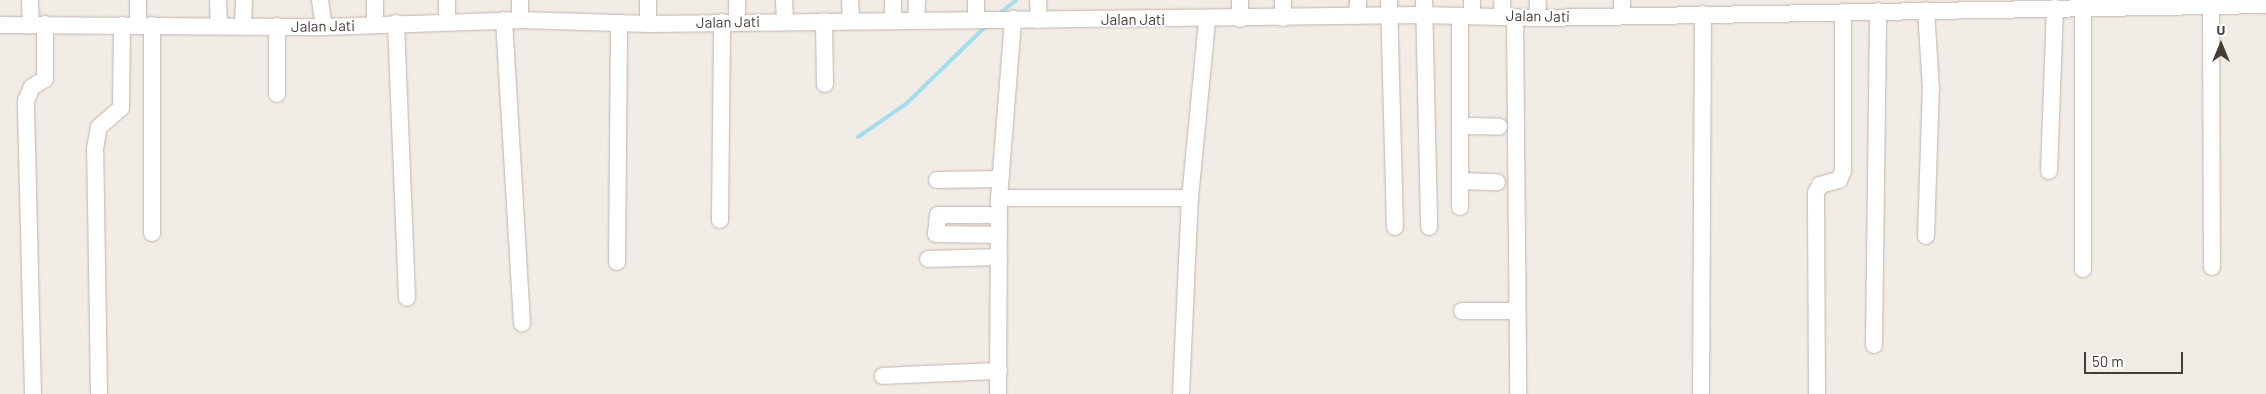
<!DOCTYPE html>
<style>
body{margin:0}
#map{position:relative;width:2266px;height:394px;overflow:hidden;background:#f2ece6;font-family:Barlow,sans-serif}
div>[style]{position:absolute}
.stream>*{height:4px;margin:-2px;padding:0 2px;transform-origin:2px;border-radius:2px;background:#a5ddec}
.roads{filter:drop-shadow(0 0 1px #c0b5ac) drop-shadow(0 0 1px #c0b5ac)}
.minor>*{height:16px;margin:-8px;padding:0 8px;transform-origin:8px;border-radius:8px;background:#fff}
span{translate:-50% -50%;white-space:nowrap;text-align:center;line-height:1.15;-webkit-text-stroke:4.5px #fff;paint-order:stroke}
.street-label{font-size:15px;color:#443c36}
.north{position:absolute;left:2196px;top:20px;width:50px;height:50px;-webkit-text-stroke:4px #fff;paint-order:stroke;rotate:0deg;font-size:14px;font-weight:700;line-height:20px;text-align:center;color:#443c36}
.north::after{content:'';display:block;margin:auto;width:18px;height:22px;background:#443c36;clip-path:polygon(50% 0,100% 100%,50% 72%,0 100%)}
.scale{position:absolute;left:2084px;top:352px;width:99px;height:22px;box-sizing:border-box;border:2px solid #443c36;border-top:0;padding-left:6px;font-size:15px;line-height:18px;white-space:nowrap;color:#443c36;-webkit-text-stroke:4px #fff;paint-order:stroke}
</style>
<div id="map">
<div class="stream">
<div style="left:999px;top:14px;width:22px;rotate:-39deg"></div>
<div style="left:858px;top:137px;width:58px;rotate:-34.5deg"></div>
<div style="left:906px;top:104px;width:112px;rotate:-44.3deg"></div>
</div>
<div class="roads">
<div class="minor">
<div style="left:30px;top:0;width:24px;rotate:88deg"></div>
<div style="left:218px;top:0;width:25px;rotate:88deg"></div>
<div style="left:320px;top:0;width:27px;rotate:82deg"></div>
<div style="left:447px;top:0;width:21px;rotate:90deg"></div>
<div style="left:648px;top:0;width:24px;rotate:90deg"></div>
<div style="left:737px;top:0;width:22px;rotate:90deg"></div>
<div style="left:784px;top:0;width:22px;rotate:87deg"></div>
<div style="left:850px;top:0;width:21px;rotate:87deg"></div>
<div style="left:893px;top:0;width:20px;rotate:90deg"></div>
<div style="left:976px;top:0;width:18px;rotate:90deg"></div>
<div style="left:1038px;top:0;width:20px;rotate:87deg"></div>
<div style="left:1389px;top:0;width:227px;rotate:88.5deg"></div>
<div style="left:1424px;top:0;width:227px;rotate:88.7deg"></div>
<div style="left:1472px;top:0;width:16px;rotate:90deg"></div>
<div style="left:1502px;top:0;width:16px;rotate:86deg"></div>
<div style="left:1622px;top:0;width:15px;rotate:90deg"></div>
<div style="left:2211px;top:6px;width:261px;rotate:89.8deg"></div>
<div style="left:1357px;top:16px;width:16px;rotate:-86deg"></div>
<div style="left:1515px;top:17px;width:377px;rotate:89.5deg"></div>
<div style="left:1283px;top:18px;width:18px;rotate:-90deg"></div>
<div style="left:1537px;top:18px;width:18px;rotate:-87deg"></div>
<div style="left:1240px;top:19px;width:19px;rotate:-90deg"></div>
<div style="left:504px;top:20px;width:304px;rotate:86.6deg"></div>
<div style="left:520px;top:20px;width:20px;rotate:-90deg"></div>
<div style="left:916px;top:20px;width:20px;rotate:-87deg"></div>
<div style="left:824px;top:21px;width:63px;rotate:89.1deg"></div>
<div style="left:396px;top:23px;width:275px;rotate:87.7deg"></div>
<div style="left:138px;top:24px;width:24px;rotate:-90deg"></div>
<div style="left:0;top:25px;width:324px;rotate:0.4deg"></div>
<div style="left:324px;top:27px;width:196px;rotate:-2deg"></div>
<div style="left:520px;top:20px;width:128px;rotate:1.8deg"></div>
<div style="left:648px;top:24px;width:776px;rotate:-0.66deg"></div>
<div style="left:1424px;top:15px;width:113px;rotate:1.5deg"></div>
<div style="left:1537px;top:18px;width:729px;rotate:-1.02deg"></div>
<div style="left:375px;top:25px;width:25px;rotate:-90deg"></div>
<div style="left:243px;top:27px;width:27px;rotate:-88deg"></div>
<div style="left:277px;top:94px;width:68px;rotate:-90deg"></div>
<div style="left:1460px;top:126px;width:39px;rotate:1deg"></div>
<div style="left:2049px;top:171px;width:163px;rotate:-87.9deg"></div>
<div style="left:937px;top:180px;width:63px;rotate:-0.9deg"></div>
<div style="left:1460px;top:181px;width:37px;rotate:2deg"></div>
<div style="left:999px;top:198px;width:191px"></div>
<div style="left:1460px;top:207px;width:191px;rotate:-90deg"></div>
<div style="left:998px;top:215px;width:60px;rotate:180deg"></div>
<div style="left:938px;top:215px;width:19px;rotate:96deg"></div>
<div style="left:936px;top:234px;width:63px;rotate:0.9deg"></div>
<div style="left:720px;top:220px;width:198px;rotate:-89.4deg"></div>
<div style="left:152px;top:233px;width:208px;rotate:-90deg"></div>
<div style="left:1926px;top:236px;width:147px;rotate:-88.1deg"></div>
<div style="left:1931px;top:89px;width:79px;rotate:-93.6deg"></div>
<div style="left:928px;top:259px;width:71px;rotate:-1.6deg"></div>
<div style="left:617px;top:262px;width:239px;rotate:-89.5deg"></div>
<div style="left:2083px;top:269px;width:261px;rotate:-90deg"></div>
<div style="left:1462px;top:311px;width:54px"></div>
<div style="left:1874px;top:345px;width:334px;rotate:-89.3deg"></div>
<div style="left:883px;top:376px;width:116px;rotate:-2.5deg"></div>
<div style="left:33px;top:394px;width:293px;rotate:-91.4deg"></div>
<div style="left:26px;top:101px;width:15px;rotate:-67deg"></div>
<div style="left:32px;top:87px;width:15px;rotate:-32deg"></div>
<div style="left:45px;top:79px;width:55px;rotate:-90deg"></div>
<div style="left:99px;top:394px;width:245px;rotate:-90.9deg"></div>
<div style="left:95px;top:149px;width:22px;rotate:-80deg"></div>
<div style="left:99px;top:127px;width:29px;rotate:-41deg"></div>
<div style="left:121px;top:108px;width:83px;rotate:-89.3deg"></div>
<div style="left:998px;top:394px;width:196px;rotate:-89.7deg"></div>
<div style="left:999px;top:198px;width:180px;rotate:-85.5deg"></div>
<div style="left:1181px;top:394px;width:196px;rotate:-87.4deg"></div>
<div style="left:1190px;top:198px;width:179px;rotate:-84.5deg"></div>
<div style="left:1701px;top:394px;width:380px;rotate:-89.7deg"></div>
<div style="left:1817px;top:394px;width:201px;rotate:-90.3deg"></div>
<div style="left:1816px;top:193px;width:9px;rotate:-63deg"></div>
<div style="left:1820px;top:185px;width:20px;rotate:-15deg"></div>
<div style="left:1839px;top:180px;width:10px;rotate:-66deg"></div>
<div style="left:1843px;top:171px;width:159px;rotate:-90deg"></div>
</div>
</div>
<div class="street-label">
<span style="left:1538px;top:16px;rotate:1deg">Jalan Jati</span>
<span style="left:1133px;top:20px">Jalan Jati</span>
<span style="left:728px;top:22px;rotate:-1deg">Jalan Jati</span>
<span style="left:323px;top:26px;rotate:-1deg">Jalan Jati</span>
</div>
<div class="north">U</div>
<div class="scale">50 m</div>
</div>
